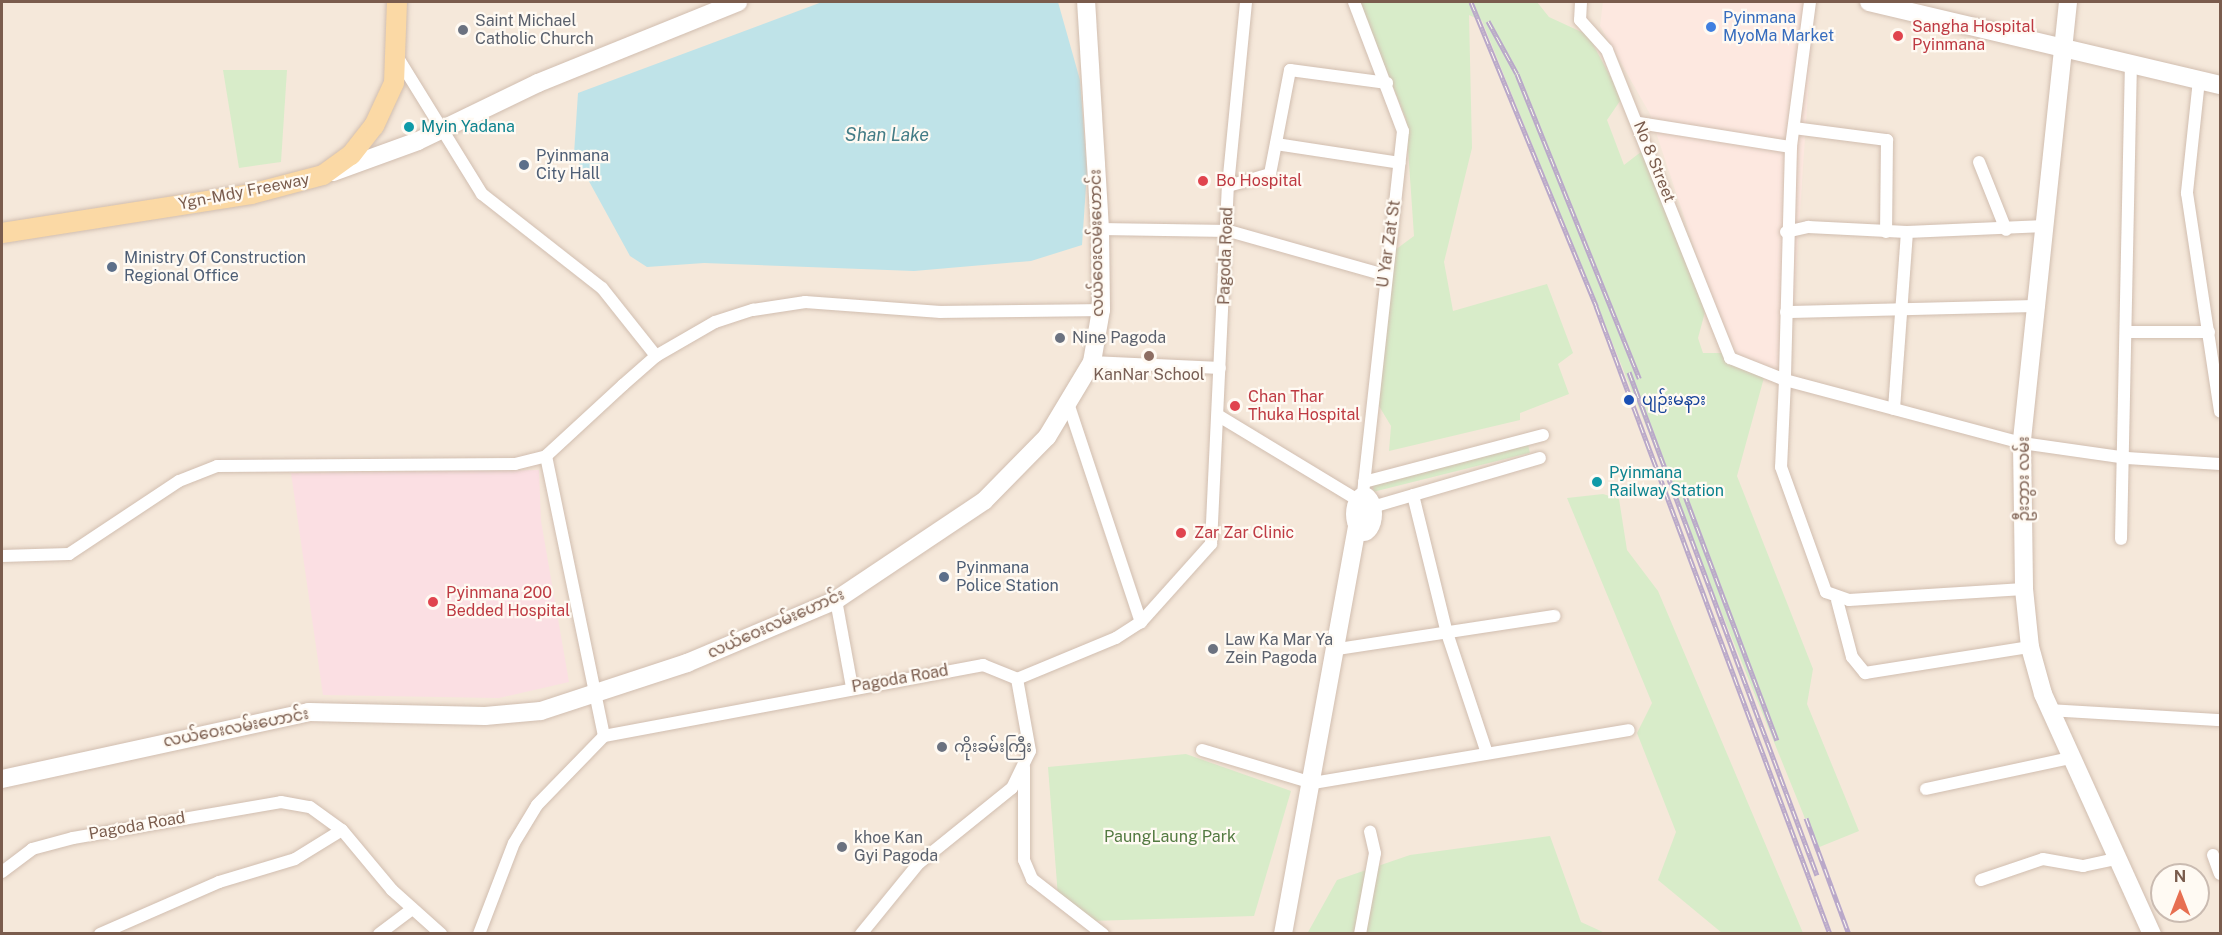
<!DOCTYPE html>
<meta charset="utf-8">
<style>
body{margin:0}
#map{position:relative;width:2222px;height:935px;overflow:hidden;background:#fdf6ec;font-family:"Public Sans","Noto Sans Myanmar",sans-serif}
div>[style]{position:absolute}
.residential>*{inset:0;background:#f5e8da}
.commercial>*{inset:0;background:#fde8e0}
.medical>*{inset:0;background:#fbdfe3}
.green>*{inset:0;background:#d8ecc9;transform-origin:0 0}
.water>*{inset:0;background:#bfe3e8}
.roads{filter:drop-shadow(0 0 2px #d1beb0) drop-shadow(0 0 2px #d1beb0)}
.street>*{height:12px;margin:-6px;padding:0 6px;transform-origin:6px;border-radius:6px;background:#fff}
.secondary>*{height:18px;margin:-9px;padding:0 9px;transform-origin:9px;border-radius:9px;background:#fff}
.secondary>.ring{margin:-9px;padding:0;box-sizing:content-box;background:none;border:18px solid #fff;border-radius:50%}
.primary>*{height:20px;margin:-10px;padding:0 10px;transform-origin:10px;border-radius:10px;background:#fbd9a5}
.rail>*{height:5px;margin-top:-2.5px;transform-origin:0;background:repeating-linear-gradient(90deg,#fffaf3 0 9px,#b9a8c9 0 18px);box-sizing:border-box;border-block:2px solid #b9a8c9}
.dots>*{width:16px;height:16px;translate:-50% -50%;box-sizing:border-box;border:3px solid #fffaf3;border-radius:50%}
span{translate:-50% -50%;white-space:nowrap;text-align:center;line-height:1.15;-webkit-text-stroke:4.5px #fffaf3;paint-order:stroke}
.shop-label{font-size:16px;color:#366cbe}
.left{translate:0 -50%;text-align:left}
.worship-label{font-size:16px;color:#5b616d}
.health-label{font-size:16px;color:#be3a42}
.culture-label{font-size:16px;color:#0d838f}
.service-label{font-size:16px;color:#4e5e75}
.street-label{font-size:16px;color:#7a5c4d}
.education-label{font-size:16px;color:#785e54}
.transit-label{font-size:16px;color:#164399}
.park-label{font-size:16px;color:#537a41}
.water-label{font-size:18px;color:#437c86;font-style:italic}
.frame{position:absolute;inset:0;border:3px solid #7a5c4d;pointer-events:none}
.north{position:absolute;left:2150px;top:863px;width:60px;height:60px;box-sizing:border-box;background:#fffaf3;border:2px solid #cabbb1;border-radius:50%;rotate:0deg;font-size:16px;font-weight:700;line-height:24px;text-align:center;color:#7a5c4d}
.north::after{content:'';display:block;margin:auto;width:21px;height:27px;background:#e76f51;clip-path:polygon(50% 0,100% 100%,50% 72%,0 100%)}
</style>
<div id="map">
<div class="residential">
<div style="clip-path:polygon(evenodd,2px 2px,2220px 2px,2220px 933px,2px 934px,2px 2px,2162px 875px,2198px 875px,2198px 911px,2162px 911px,2162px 875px)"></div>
</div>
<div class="commercial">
<div style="clip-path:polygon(1603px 2px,1814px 3px,1789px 376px,1729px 353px,1650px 114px,1600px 26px)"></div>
</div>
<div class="medical">
<div style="clip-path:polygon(539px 470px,541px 521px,569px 682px,499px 698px,323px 695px,291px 473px)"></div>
</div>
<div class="green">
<div style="clip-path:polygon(1359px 2px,1537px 2px,1549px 17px,1588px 35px,1622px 98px,1607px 120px,1624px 165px,1646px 148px,1705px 312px,1698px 338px,1703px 353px,1729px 353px,1765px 374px,1737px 476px,1813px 669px,1807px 704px,1859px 831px,1817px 848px,1482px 21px,1469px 15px,1472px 148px,1444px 262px,1453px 311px,1547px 284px,1573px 353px,1558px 364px,1569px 394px,1520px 413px,1520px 420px,1389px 451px,1391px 426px,1379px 406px,1391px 253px,1414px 236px,1406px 119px)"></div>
<div style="clip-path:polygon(223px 70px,287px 70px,281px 162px,239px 168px)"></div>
<div style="left:1528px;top:445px;width:8px;height:161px;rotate:76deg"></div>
<div style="clip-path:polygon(1603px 494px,1619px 499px,1627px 550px,1658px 591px,1803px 933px,1722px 933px,1658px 880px,1676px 832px,1637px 733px,1652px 703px,1567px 498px)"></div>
<div style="clip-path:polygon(1186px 754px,1291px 791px,1254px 916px,1090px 921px,1058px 897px,1048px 767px)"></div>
<div style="clip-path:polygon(1550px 836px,1581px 922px,1605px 933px,1307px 934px,1337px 880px,1410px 855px)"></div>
</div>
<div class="water">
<div style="clip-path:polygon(822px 2px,1058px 2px,1080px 80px,1087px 172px,1082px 245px,1031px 261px,914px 271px,704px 263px,647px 267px,630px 256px,574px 154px,578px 93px)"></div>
</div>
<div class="roads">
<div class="street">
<div style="left:1354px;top:2px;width:138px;rotate:69.2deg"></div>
<div style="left:1403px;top:131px;width:367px;rotate:96.3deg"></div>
<div style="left:1581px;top:2px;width:18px;rotate:93deg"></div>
<div style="left:1580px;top:20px;width:40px;rotate:48deg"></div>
<div style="left:1607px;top:50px;width:332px;rotate:68.2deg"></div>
<div style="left:1730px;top:358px;width:59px;rotate:21.8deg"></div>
<div style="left:1785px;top:380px;width:87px;rotate:92.6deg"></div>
<div style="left:1781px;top:467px;width:133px;rotate:70.2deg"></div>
<div style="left:1826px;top:592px;width:24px;rotate:19deg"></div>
<div style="left:1849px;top:600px;width:175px;rotate:-3.6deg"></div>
<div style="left:1810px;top:2px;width:146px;rotate:97.5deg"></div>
<div style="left:1791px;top:147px;width:233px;rotate:91.5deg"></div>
<div style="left:1785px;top:380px;width:245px;rotate:14.9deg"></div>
<div style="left:2022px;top:443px;width:106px;rotate:8.1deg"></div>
<div style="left:2127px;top:458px;width:93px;rotate:3.7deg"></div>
<div style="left:398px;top:58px;width:160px;rotate:58.3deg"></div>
<div style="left:482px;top:194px;width:152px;rotate:38.1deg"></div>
<div style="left:602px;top:288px;width:87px;rotate:51.5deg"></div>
<div style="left:2199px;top:80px;width:114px;rotate:96.1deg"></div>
<div style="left:2187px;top:193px;width:221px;rotate:81.4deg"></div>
<div style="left:1639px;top:123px;width:154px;rotate:9deg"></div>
<div style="left:1794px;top:128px;width:94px;rotate:7.4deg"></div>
<div style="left:1887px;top:140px;width:92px;rotate:90.6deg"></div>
<div style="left:1276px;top:144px;width:125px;rotate:8.7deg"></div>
<div style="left:1979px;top:162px;width:73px;rotate:68.3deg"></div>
<div style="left:1228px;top:186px;width:44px;rotate:-15.9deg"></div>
<div style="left:1270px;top:174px;width:106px;rotate:-79.1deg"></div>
<div style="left:1290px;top:70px;width:98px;rotate:7.6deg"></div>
<div style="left:1100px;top:229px;width:129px;rotate:0.9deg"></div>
<div style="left:1229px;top:231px;width:161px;rotate:15.8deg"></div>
<div style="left:1786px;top:232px;width:23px;rotate:-13deg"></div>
<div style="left:1808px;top:227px;width:99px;rotate:2.9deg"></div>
<div style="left:1907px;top:232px;width:138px;rotate:-2.5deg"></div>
<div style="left:1786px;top:312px;width:253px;rotate:-1.4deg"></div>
<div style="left:2127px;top:332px;width:82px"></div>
<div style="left:1092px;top:362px;width:128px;rotate:2.7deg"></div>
<div style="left:1069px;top:406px;width:228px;rotate:71.6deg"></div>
<div style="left:1894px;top:409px;width:177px;rotate:-85.8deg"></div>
<div style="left:1219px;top:416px;width:160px;rotate:31.2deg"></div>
<div style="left:1364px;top:482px;width:185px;rotate:-14.7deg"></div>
<div style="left:1413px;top:495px;width:142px;rotate:76.2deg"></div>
<div style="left:1447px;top:633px;width:126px;rotate:71.6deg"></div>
<div style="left:1369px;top:508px;width:178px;rotate:-16.3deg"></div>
<div style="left:2121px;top:539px;width:476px;rotate:-88.8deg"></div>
<div style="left:2px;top:556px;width:67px;rotate:-1.7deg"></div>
<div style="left:69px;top:554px;width:132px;rotate:-33.6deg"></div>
<div style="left:179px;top:481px;width:41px;rotate:-21.5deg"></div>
<div style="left:217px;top:466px;width:298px;rotate:-0.4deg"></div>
<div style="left:515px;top:464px;width:32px;rotate:-14deg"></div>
<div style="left:836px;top:600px;width:88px;rotate:79.6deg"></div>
<div style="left:1837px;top:600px;width:59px;rotate:75.3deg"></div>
<div style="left:1852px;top:657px;width:21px;rotate:51deg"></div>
<div style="left:1865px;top:673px;width:167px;rotate:-9deg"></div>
<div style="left:1338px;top:649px;width:219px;rotate:-8.7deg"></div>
<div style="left:2050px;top:710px;width:170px;rotate:3.4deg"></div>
<div style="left:604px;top:736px;width:286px;rotate:-101.7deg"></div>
<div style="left:546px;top:456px;width:105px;rotate:-42.7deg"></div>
<div style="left:623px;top:385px;width:44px;rotate:-41.3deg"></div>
<div style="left:656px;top:356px;width:68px;rotate:-30deg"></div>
<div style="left:715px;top:322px;width:40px;rotate:-18deg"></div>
<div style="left:753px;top:310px;width:53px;rotate:-8.7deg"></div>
<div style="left:805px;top:302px;width:136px;rotate:4.2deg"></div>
<div style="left:941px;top:312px;width:160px;rotate:-0.7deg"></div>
<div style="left:1202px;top:750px;width:116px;rotate:16.6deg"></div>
<div style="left:1313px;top:783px;width:320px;rotate:-9.5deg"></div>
<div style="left:1024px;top:767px;width:93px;rotate:90deg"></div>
<div style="left:1024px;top:860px;width:21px;rotate:67deg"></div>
<div style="left:1032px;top:879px;width:90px;rotate:37.8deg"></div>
<div style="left:1926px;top:789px;width:148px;rotate:-12.1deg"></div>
<div style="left:2213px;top:855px;width:20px;rotate:70deg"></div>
<div style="left:2px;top:872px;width:38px;rotate:-37deg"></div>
<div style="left:32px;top:849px;width:42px;rotate:-15deg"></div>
<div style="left:73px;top:838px;width:211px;rotate:-9.8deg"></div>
<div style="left:281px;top:802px;width:29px;rotate:10deg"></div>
<div style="left:310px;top:807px;width:39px;rotate:36deg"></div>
<div style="left:1981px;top:880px;width:65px;rotate:-18.7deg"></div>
<div style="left:2043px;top:859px;width:41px;rotate:9.9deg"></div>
<div style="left:2083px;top:866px;width:35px;rotate:-12deg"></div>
<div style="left:100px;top:934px;width:130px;rotate:-23.6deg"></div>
<div style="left:219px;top:882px;width:79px;rotate:-16.8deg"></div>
<div style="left:295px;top:859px;width:55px;rotate:-31.7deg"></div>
<div style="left:342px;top:830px;width:78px;rotate:50.2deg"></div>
<div style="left:392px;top:890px;width:66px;rotate:41.9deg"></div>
<div style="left:379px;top:934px;width:40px;rotate:-37deg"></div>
<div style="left:479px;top:934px;width:97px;rotate:-69deg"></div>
<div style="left:514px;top:843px;width:44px;rotate:-58.8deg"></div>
<div style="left:537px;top:805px;width:96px;rotate:-45.8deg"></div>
<div style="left:604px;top:736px;width:386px;rotate:-10.6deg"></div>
<div style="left:983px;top:665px;width:37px;rotate:22deg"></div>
<div style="left:1017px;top:679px;width:107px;rotate:-22.5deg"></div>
<div style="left:1116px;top:638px;width:30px;rotate:-33deg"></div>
<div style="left:1141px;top:622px;width:105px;rotate:-48.1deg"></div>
<div style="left:1211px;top:544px;width:358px;rotate:-87.3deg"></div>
<div style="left:1228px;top:186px;width:185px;rotate:-84.4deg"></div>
<div style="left:861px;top:934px;width:92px;rotate:-50.8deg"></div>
<div style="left:919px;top:863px;width:119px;rotate:-38.9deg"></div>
<div style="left:1012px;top:788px;width:41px;rotate:-64.1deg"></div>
<div style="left:1030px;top:751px;width:73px;rotate:-100.2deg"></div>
<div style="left:1360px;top:934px;width:82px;rotate:-79.5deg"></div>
<div style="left:1375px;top:853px;width:22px;rotate:-103deg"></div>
</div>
<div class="secondary">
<div style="left:1869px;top:2px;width:361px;rotate:13.3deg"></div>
<div style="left:2068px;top:2px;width:443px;rotate:96deg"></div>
<div style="left:2022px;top:443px;width:146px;rotate:89.2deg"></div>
<div style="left:2024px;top:589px;width:58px;rotate:84.1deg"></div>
<div style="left:2030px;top:647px;width:49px;rotate:74.5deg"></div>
<div style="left:2043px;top:694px;width:264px;rotate:65.6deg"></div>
<div style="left:333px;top:172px;width:90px;rotate:-20deg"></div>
<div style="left:418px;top:141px;width:133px;rotate:-25.8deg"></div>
<div style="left:538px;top:83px;width:216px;rotate:-22deg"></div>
<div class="ring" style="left:1355px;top:496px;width:-2px;height:-2px"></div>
<div style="left:2px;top:779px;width:314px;rotate:-12.3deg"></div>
<div style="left:309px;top:712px;width:176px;rotate:1.3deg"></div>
<div style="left:485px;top:716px;width:56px;rotate:-5.1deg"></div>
<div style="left:541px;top:711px;width:154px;rotate:-18.2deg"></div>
<div style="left:687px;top:663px;width:162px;rotate:-22.9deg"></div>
<div style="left:836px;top:600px;width:178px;rotate:-33.8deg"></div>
<div style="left:984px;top:501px;width:90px;rotate:-45.5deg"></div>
<div style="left:1047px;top:437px;width:87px;rotate:-59deg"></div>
<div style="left:1092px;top:362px;width:53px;rotate:-80.2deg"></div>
<div style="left:1101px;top:310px;width:81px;rotate:-90.7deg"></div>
<div style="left:1100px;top:229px;width:227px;rotate:-93.5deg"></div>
<div style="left:1283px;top:934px;width:430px;rotate:-79.7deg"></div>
</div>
<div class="primary">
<div style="left:2px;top:233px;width:252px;rotate:-8.9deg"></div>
<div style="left:251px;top:194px;width:74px;rotate:-14.8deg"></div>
<div style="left:323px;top:175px;width:34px;rotate:-36deg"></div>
<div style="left:351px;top:155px;width:37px;rotate:-52deg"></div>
<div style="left:374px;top:126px;width:47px;rotate:-65.1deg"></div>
<div style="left:394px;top:83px;width:81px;rotate:-87.9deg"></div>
</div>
</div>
<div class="rail">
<div style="left:1471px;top:2px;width:329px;rotate:67.6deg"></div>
<div style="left:1596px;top:306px;width:670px;rotate:69.56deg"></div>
<div style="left:1488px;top:21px;width:60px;rotate:61.3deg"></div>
<div style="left:1517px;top:74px;width:328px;rotate:68.1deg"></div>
<div style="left:1629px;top:372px;width:537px;rotate:69.51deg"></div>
<div style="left:1684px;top:493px;width:264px;rotate:69.4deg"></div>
<div style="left:1806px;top:818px;width:124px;rotate:69.7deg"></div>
</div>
<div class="dots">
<div style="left:1711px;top:27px;background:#3f7fe0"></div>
<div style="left:463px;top:30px;background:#6b7280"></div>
<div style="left:1898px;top:36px;background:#e0444e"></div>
<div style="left:409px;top:127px;background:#0f9aa8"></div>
<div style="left:524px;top:165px;background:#5c6f8a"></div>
<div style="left:1203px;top:181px;background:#e0444e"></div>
<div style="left:112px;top:267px;background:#5c6f8a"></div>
<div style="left:1060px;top:338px;background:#6b7280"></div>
<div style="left:1149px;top:356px;background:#8d6e63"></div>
<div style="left:1629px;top:400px;background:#1a4fb4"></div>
<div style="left:1235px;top:406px;background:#e0444e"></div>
<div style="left:1597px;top:482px;background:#0f9aa8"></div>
<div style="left:1181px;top:533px;background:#e0444e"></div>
<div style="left:944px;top:577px;background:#5c6f8a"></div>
<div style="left:433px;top:602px;background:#e0444e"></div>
<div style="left:1213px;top:649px;background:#6b7280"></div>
<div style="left:942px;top:747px;background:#6b7280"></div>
<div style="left:842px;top:847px;background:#6b7280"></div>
</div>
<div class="shop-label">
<span class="left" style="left:1723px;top:27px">Pyinmana<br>MyoMa Market</span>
</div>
<div class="worship-label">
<span class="left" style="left:475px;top:30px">Saint Michael<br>Catholic Church</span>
<span class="left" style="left:1072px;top:338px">Nine Pagoda</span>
<span class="left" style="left:1225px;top:649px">Law Ka Mar Ya<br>Zein Pagoda</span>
<span class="left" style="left:954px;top:747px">ကိုးခမ်းကြီး</span>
<span class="left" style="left:854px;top:847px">khoe Kan<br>Gyi Pagoda</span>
</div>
<div class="health-label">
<span class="left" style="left:1912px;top:36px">Sangha Hospital<br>Pyinmana</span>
<span class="left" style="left:1216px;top:181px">Bo Hospital</span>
<span class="left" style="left:1248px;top:406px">Chan Thar<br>Thuka Hospital</span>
<span class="left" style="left:1194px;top:533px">Zar Zar Clinic</span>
<span class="left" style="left:446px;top:602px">Pyinmana 200<br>Bedded Hospital</span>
</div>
<div class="culture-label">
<span class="left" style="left:421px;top:127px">Myin Yadana</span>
<span class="left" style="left:1609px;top:482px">Pyinmana<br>Railway Station</span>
</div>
<div class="service-label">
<span class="left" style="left:536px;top:165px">Pyinmana<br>City Hall</span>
<span class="left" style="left:124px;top:267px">Ministry Of Construction<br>Regional Office</span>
<span class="left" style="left:956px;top:577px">Pyinmana<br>Police Station</span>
</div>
<div class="street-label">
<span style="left:1654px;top:162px;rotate:68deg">No 8 Street</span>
<span style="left:244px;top:192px;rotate:-11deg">Ygn-Mdy Freeway</span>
<span style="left:1097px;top:243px;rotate:-91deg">လယ်ဝေးလမ်းဟောင်း</span>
<span style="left:1389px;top:244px;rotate:-82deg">U Yar Zat St</span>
<span style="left:1226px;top:256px;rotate:-88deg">Pagoda Road</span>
<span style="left:2024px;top:479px;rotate:-90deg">ဦးဘွား လမ်း</span>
<span style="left:776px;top:624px;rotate:-24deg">လယ်ဝေးလမ်းဟောင်း</span>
<span style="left:900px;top:679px;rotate:-10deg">Pagoda Road</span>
<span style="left:236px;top:728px;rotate:-11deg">လယ်ဝေးလမ်းဟောင်း</span>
<span style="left:137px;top:826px;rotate:-10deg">Pagoda Road</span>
</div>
<div class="education-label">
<span style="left:1149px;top:375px">KanNar School</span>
</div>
<div class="transit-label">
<span class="left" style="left:1642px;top:400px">ပျဉ်းမနား</span>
</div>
<div class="park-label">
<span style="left:1170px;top:837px">PaungLaung Park</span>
</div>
<div class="water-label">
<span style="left:887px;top:135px">Shan Lake</span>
</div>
<div class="frame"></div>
<div class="north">N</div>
</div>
